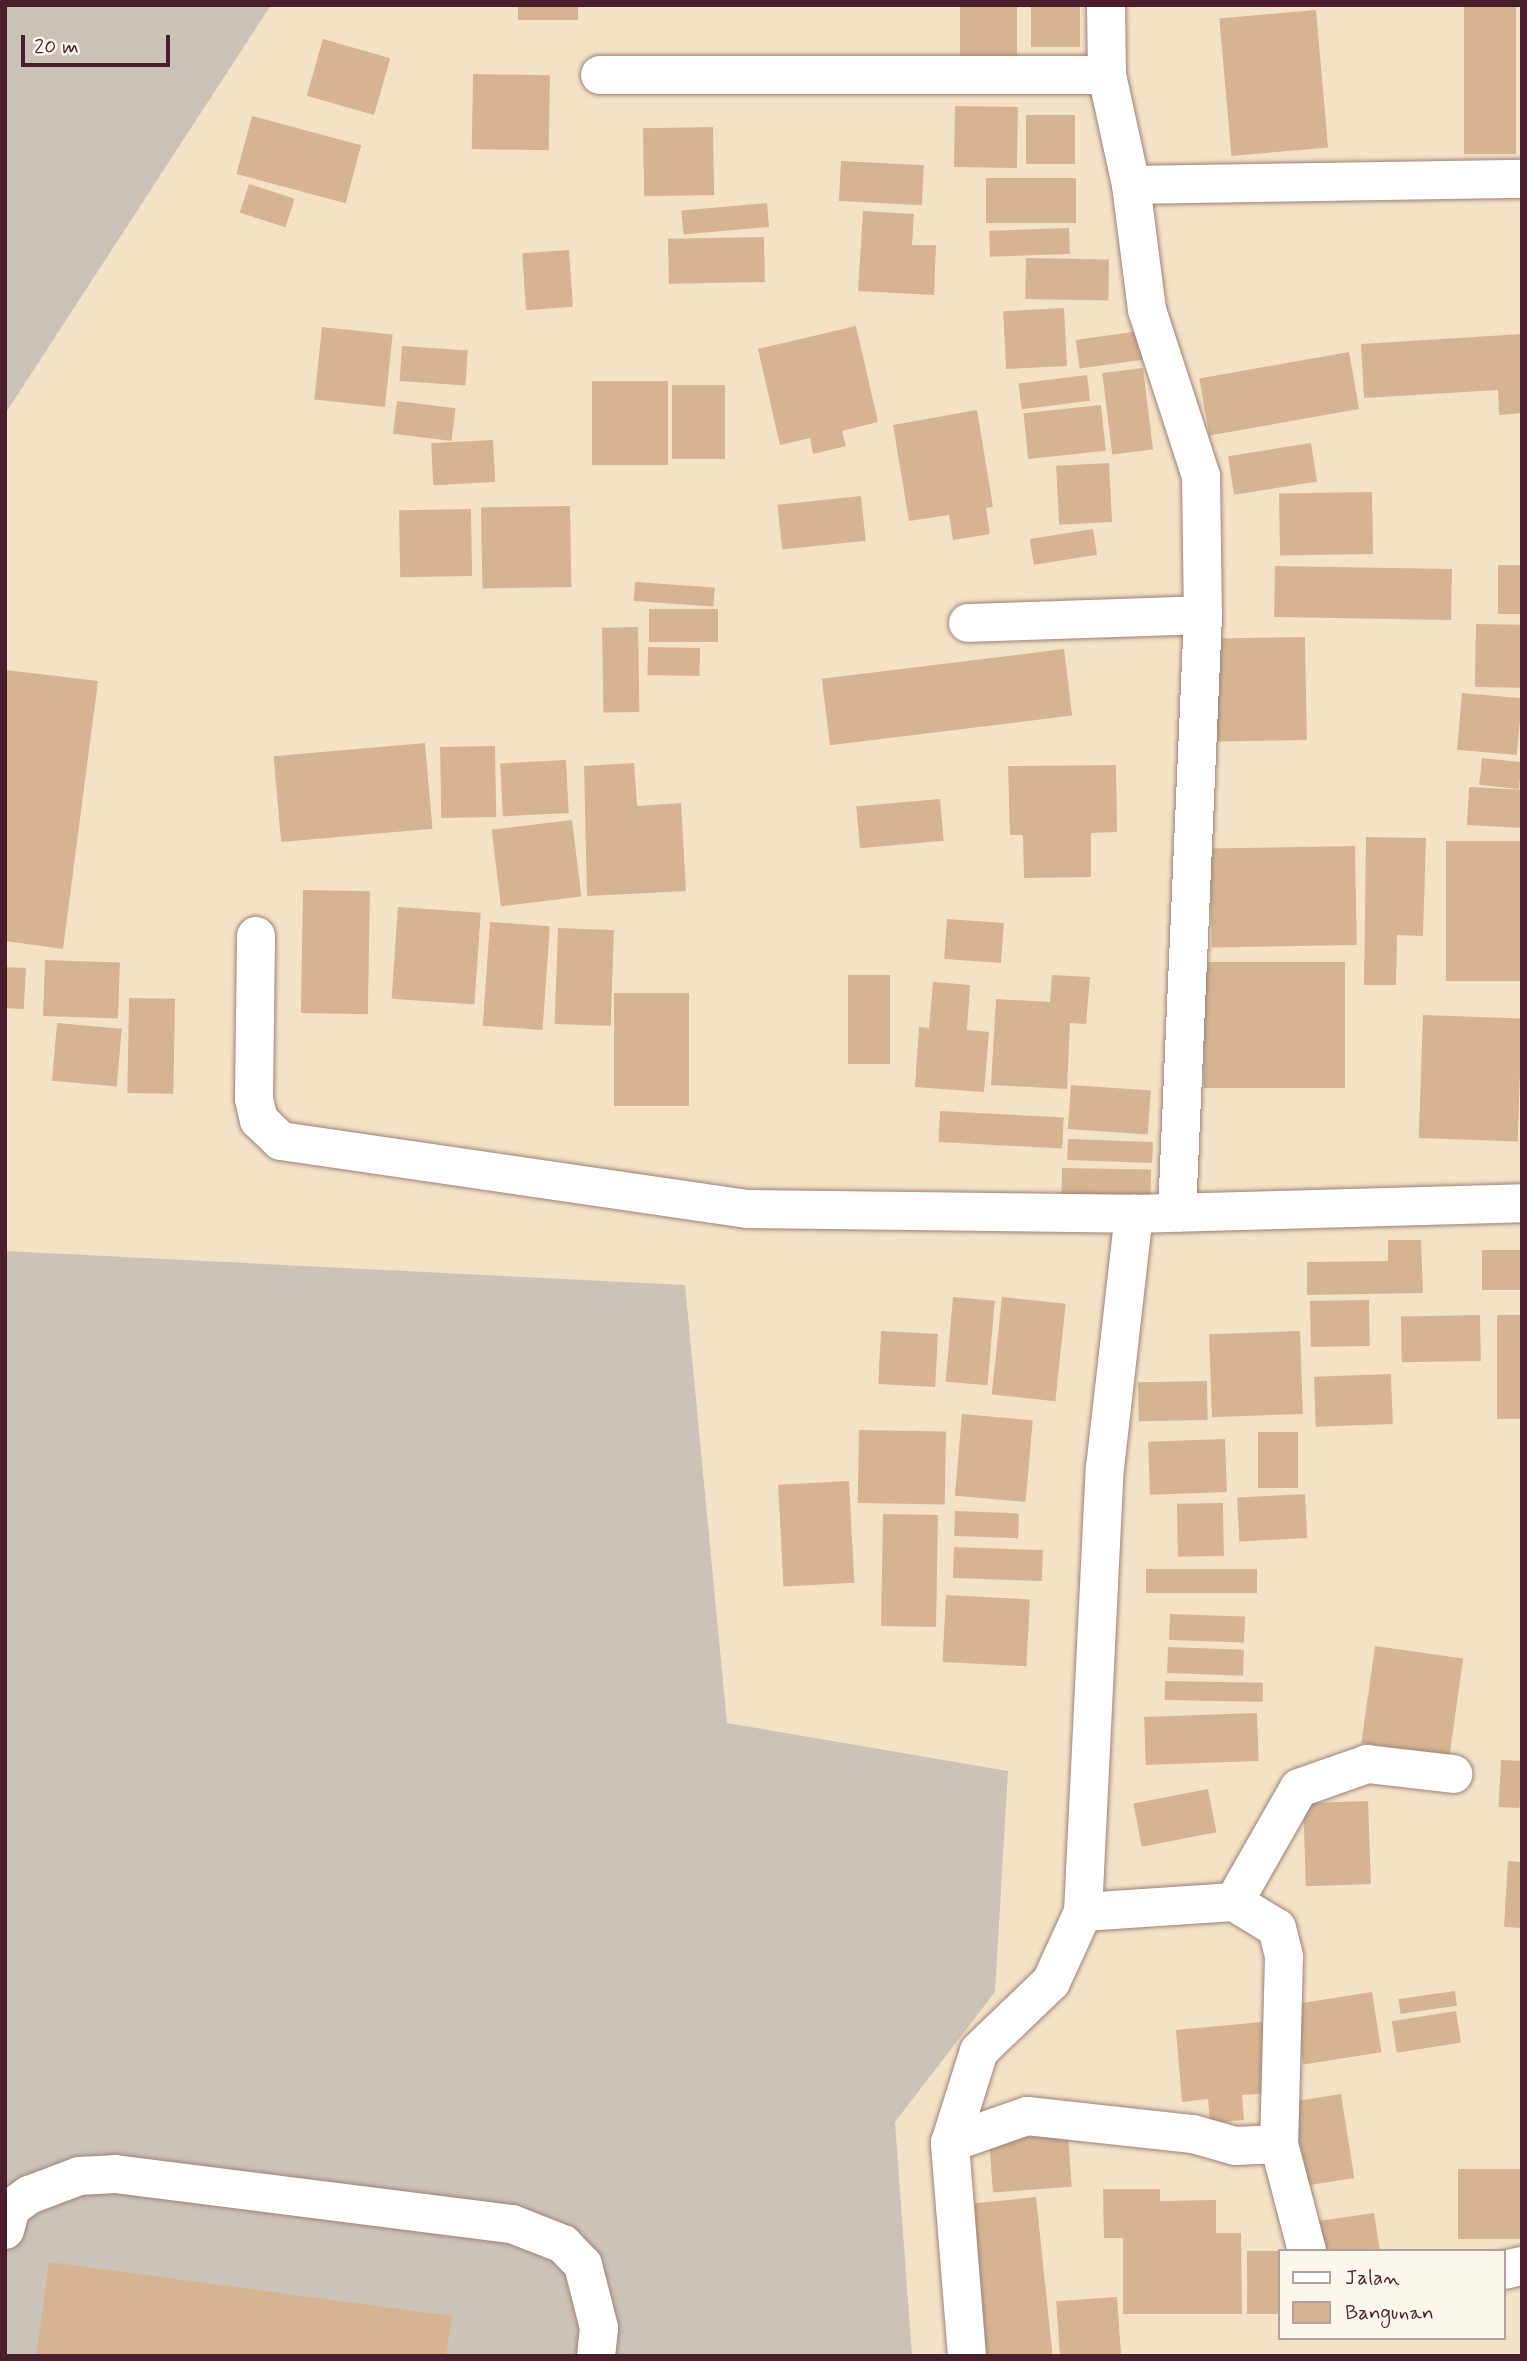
<!DOCTYPE html>
<style>
body{margin:0}
#map{position:relative;width:1527px;height:2361px;overflow:hidden;background:#f4e2c7;font-family:Mynerve,sans-serif}
div>[style]{position:absolute}
.industrial>*{inset:0;background:#cbc3b8}
.building>*{inset:0;background:#d6b491;transform-origin:0 0}
.roads{filter:drop-shadow(0 0 2px #9f8079) drop-shadow(0 0 2px #9f8079)}
.minor>*{height:38px;margin:-19px;padding:0 19px;transform-origin:19px;border-radius:19px;background:#fff}
span{translate:-50% -50%;white-space:nowrap;text-align:center;line-height:1.15;-webkit-text-stroke:5px #fbf7ec;paint-order:stroke}
.frame{position:absolute;inset:0;border:7px solid #4a1f2b;pointer-events:none}
.legend{position:absolute;left:1278px;top:2249px;width:228px;height:91px;box-sizing:border-box;background:#fbf7ec;border:2px solid #b4a19f;margin:0;padding:9px 12px;list-style:none;font-size:21px;color:#4a1f2b}
.legend li{display:flex;align-items:center;gap:14px;height:35px}
.legend b{width:35px;border:2px solid #b4a19f}
.scale{position:absolute;left:21px;top:35px;width:149px;height:32px;box-sizing:border-box;border:4px solid #4a1f2b;border-top:0;padding-left:9px;font-size:21px;line-height:24px;white-space:nowrap;color:#4a1f2b;-webkit-text-stroke:5px #fbf7ec;paint-order:stroke}
</style>
<div id="map">
<div class="industrial">
<div style="clip-path:polygon(5px 5px,271px 5px,5px 414px)"></div>
<div style="clip-path:polygon(5px 1251px,685px 1285px,727px 1723px,1008px 1771px,995px 1992px,895px 2122px,912px 2356px,5px 2356px)"></div>
</div>
<div class="building">
<div style="left:518px;top:5px;width:60px;height:15px"></div>
<div style="left:960px;top:5px;width:57px;height:59px"></div>
<div style="left:1031px;top:5px;width:49px;height:42px"></div>
<div style="left:1464px;top:5px;width:52px;height:149px"></div>
<div style="left:1316px;top:10px;width:138px;height:97px;rotate:85deg"></div>
<div style="left:323px;top:39px;width:70px;height:59px;rotate:16deg"></div>
<div style="left:473px;top:74px;width:77px;height:75px;rotate:1deg"></div>
<div style="left:955px;top:106px;width:63px;height:61px;rotate:1deg"></div>
<div style="left:1026px;top:115px;width:49px;height:49px"></div>
<div style="left:252px;top:116px;width:113px;height:60px;rotate:15deg"></div>
<div style="left:713px;top:127px;width:68px;height:70px;rotate:89deg"></div>
<div style="left:841px;top:161px;width:83px;height:40px;rotate:3deg"></div>
<div style="left:1076px;top:178px;width:45px;height:90px;rotate:90deg"></div>
<div style="left:249px;top:184px;width:48px;height:30px;rotate:18deg"></div>
<div style="left:767px;top:203px;width:24px;height:86px;rotate:85deg"></div>
<div style="clip-path:polygon(863px 211px,914px 214px,912px 245px,936px 245px,934px 295px,858px 291px)"></div>
<div style="left:1069px;top:228px;width:26px;height:80px;rotate:88deg"></div>
<div style="left:764px;top:237px;width:45px;height:96px;rotate:89deg"></div>
<div style="left:569px;top:250px;width:57px;height:47px;rotate:86deg"></div>
<div style="left:1026px;top:258px;width:83px;height:41px;rotate:1deg"></div>
<div style="left:1064px;top:308px;width:58px;height:61px;rotate:87deg"></div>
<div style="clip-path:polygon(856px 326px,878px 422px,842px 431px,846px 446px,813px 454px,810px 438px,780px 445px,758px 349px)"></div>
<div style="left:322px;top:327px;width:71px;height:73px;rotate:6deg"></div>
<div style="left:1139px;top:331px;width:29px;height:64px;rotate:82deg"></div>
<div style="clip-path:polygon(1522px 334px,1522px 413px,1499px 415px,1498px 390px,1364px 398px,1361px 344px)"></div>
<div style="left:402px;top:346px;width:66px;height:35px;rotate:4deg"></div>
<div style="left:1349px;top:352px;width:58px;height:152px;rotate:80deg"></div>
<div style="left:1143px;top:368px;width:82px;height:41px;rotate:83deg"></div>
<div style="left:1087px;top:375px;width:26px;height:69px;rotate:83deg"></div>
<div style="left:592px;top:381px;width:76px;height:84px"></div>
<div style="left:672px;top:385px;width:53px;height:74px"></div>
<div style="left:397px;top:401px;width:59px;height:33px;rotate:7deg"></div>
<div style="left:1101px;top:405px;width:46px;height:78px;rotate:84deg"></div>
<div style="clip-path:polygon(977px 410px,993px 507px,986px 508px,990px 534px,953px 540px,949px 515px,909px 521px,893px 425px)"></div>
<div style="left:493px;top:440px;width:42px;height:62px;rotate:87deg"></div>
<div style="left:1311px;top:443px;width:39px;height:84px;rotate:81deg"></div>
<div style="left:1109px;top:463px;width:59px;height:53px;rotate:87deg"></div>
<div style="left:1372px;top:492px;width:62px;height:93px;rotate:89deg"></div>
<div style="left:861px;top:496px;width:45px;height:84px;rotate:84deg"></div>
<div style="left:570px;top:506px;width:81px;height:89px;rotate:89deg"></div>
<div style="left:471px;top:509px;width:67px;height:72px;rotate:89deg"></div>
<div style="left:1093px;top:529px;width:26px;height:64px;rotate:81deg"></div>
<div style="left:1498px;top:565px;width:24px;height:49px"></div>
<div style="left:1275px;top:566px;width:177px;height:51px;rotate:1deg"></div>
<div style="left:635px;top:582px;width:80px;height:19px;rotate:4deg"></div>
<div style="left:649px;top:609px;width:69px;height:33px"></div>
<div style="left:1476px;top:624px;width:46px;height:63px;rotate:1deg"></div>
<div style="left:638px;top:627px;width:85px;height:36px;rotate:89deg"></div>
<div style="left:1305px;top:637px;width:103px;height:91px;rotate:89deg"></div>
<div style="left:648px;top:647px;width:52px;height:28px;rotate:1deg"></div>
<div style="left:1064px;top:649px;width:67px;height:244px;rotate:83deg"></div>
<div style="clip-path:polygon(6px 670px,98px 681px,63px 949px,5px 941px)"></div>
<div style="left:1462px;top:693px;width:60px;height:57px;rotate:5deg"></div>
<div style="left:425px;top:743px;width:86px;height:152px;rotate:85deg"></div>
<div style="left:495px;top:746px;width:71px;height:55px;rotate:89deg"></div>
<div style="left:1482px;top:758px;width:40px;height:27px;rotate:6deg"></div>
<div style="left:566px;top:760px;width:53px;height:66px;rotate:87deg"></div>
<div style="clip-path:polygon(634px 763px,637px 806px,681px 803px,686px 891px,587px 896px,584px 766px)"></div>
<div style="clip-path:polygon(1116px 765px,1117px 832px,1091px 833px,1091px 877px,1024px 878px,1023px 835px,1010px 835px,1008px 766px)"></div>
<div style="left:1469px;top:787px;width:53px;height:38px;rotate:3deg"></div>
<div style="left:940px;top:799px;width:42px;height:84px;rotate:85deg"></div>
<div style="left:572px;top:820px;width:77px;height:81px;rotate:83deg"></div>
<div style="clip-path:polygon(1366px 837px,1426px 838px,1423px 936px,1397px 935px,1396px 985px,1364px 985px)"></div>
<div style="left:1446px;top:841px;width:76px;height:140px"></div>
<div style="left:1355px;top:846px;width:99px;height:145px;rotate:89deg"></div>
<div style="left:303px;top:890px;width:67px;height:123px;rotate:1deg"></div>
<div style="left:398px;top:907px;width:83px;height:92px;rotate:4deg"></div>
<div style="left:947px;top:919px;width:57px;height:40px;rotate:4deg"></div>
<div style="left:490px;top:922px;width:60px;height:104px;rotate:4deg"></div>
<div style="left:558px;top:928px;width:56px;height:96px;rotate:2deg"></div>
<div style="left:45px;top:960px;width:75px;height:56px;rotate:2deg"></div>
<div style="left:1345px;top:962px;width:126px;height:141px;rotate:90deg"></div>
<div style="left:5px;top:967px;width:21px;height:41px;rotate:3deg"></div>
<div style="left:848px;top:975px;width:42px;height:89px"></div>
<div style="clip-path:polygon(1052px 975px,1090px 977px,1086px 1024px,1070px 1023px,1067px 1089px,991px 1085px,996px 999px,1050px 1002px)"></div>
<div style="clip-path:polygon(933px 982px,970px 985px,967px 1030px,989px 1032px,984px 1092px,915px 1087px,919px 1027px,929px 1028px)"></div>
<div style="left:614px;top:993px;width:75px;height:113px"></div>
<div style="left:129px;top:998px;width:46px;height:95px;rotate:1deg"></div>
<div style="left:1423px;top:1015px;width:99px;height:123px;rotate:2deg"></div>
<div style="left:57px;top:1023px;width:65px;height:58px;rotate:5deg"></div>
<div style="left:1071px;top:1085px;width:80px;height:44px;rotate:4deg"></div>
<div style="left:940px;top:1111px;width:124px;height:31px;rotate:3deg"></div>
<div style="left:1068px;top:1139px;width:85px;height:21px;rotate:2deg"></div>
<div style="left:1062px;top:1168px;width:89px;height:31px;rotate:1deg"></div>
<div style="clip-path:polygon(1388px 1240px,1421px 1240px,1423px 1293px,1307px 1295px,1307px 1262px,1388px 1261px)"></div>
<div style="left:1482px;top:1250px;width:40px;height:40px"></div>
<div style="left:953px;top:1297px;width:42px;height:85px;rotate:5deg"></div>
<div style="left:1002px;top:1297px;width:64px;height:98px;rotate:6deg"></div>
<div style="left:1369px;top:1300px;width:46px;height:59px;rotate:89deg"></div>
<div style="left:1480px;top:1315px;width:46px;height:79px;rotate:89deg"></div>
<div style="left:1522px;top:1315px;width:104px;height:25px;rotate:90deg"></div>
<div style="left:881px;top:1331px;width:57px;height:53px;rotate:3deg"></div>
<div style="left:1300px;top:1331px;width:83px;height:91px;rotate:88deg"></div>
<div style="left:1391px;top:1374px;width:50px;height:77px;rotate:88deg"></div>
<div style="left:1207px;top:1381px;width:39px;height:69px;rotate:89deg"></div>
<div style="left:962px;top:1414px;width:71px;height:82px;rotate:5deg"></div>
<div style="left:859px;top:1430px;width:87px;height:73px;rotate:1deg"></div>
<div style="left:1258px;top:1432px;width:40px;height:56px"></div>
<div style="left:1225px;top:1439px;width:53px;height:77px;rotate:88deg"></div>
<div style="left:849px;top:1481px;width:102px;height:71px;rotate:87deg"></div>
<div style="left:1305px;top:1494px;width:44px;height:68px;rotate:87deg"></div>
<div style="left:1223px;top:1503px;width:53px;height:46px;rotate:89deg"></div>
<div style="left:955px;top:1511px;width:64px;height:25px;rotate:2deg"></div>
<div style="left:883px;top:1514px;width:55px;height:112px;rotate:1deg"></div>
<div style="left:954px;top:1547px;width:89px;height:31px;rotate:2deg"></div>
<div style="left:1257px;top:1569px;width:24px;height:111px;rotate:90deg"></div>
<div style="left:946px;top:1595px;width:84px;height:67px;rotate:3deg"></div>
<div style="left:1170px;top:1614px;width:75px;height:26px;rotate:2deg"></div>
<div style="left:1375px;top:1646px;width:89px;height:98px;rotate:8deg"></div>
<div style="left:1168px;top:1647px;width:76px;height:26px;rotate:2deg"></div>
<div style="left:1165px;top:1681px;width:98px;height:19px;rotate:1deg"></div>
<div style="left:1257px;top:1713px;width:48px;height:113px;rotate:88deg"></div>
<div style="left:1501px;top:1760px;width:21px;height:47px;rotate:3deg"></div>
<div style="left:1208px;top:1789px;width:44px;height:76px;rotate:79deg"></div>
<div style="left:1368px;top:1801px;width:83px;height:65px;rotate:88deg"></div>
<div style="clip-path:polygon(1508px 1861px,1522px 1862px,1522px 1928px,1504px 1927px)"></div>
<div style="left:1455px;top:1991px;width:15px;height:57px;rotate:82deg"></div>
<div style="left:1372px;top:1992px;width:61px;height:79px;rotate:81deg"></div>
<div style="left:1456px;top:2011px;width:32px;height:65px;rotate:81deg"></div>
<div style="clip-path:polygon(1262px 2022px,1269px 2093px,1242px 2095px,1244px 2120px,1210px 2123px,1208px 2099px,1182px 2102px,1176px 2030px)"></div>
<div style="left:1341px;top:2094px;width:85px;height:50px;rotate:81deg"></div>
<div style="left:1068px;top:2134px;width:53px;height:79px;rotate:86deg"></div>
<div style="left:1522px;top:2169px;width:70px;height:64px;rotate:90deg"></div>
<div style="clip-path:polygon(1103px 2189px,1160px 2189px,1160px 2201px,1216px 2200px,1216px 2233px,1241px 2233px,1242px 2314px,1123px 2314px,1123px 2238px,1104px 2238px)"></div>
<div style="left:1036px;top:2197px;width:160px;height:68px;rotate:84deg"></div>
<div style="clip-path:polygon(1374px 2213px,1380px 2251px,1323px 2251px,1318px 2221px)"></div>
<div style="left:1280px;top:2251px;width:63px;height:33px;rotate:90deg"></div>
<div style="clip-path:polygon(49px 2262px,452px 2316px,446px 2356px,36px 2356px)"></div>
<div style="left:1117px;top:2297px;width:58px;height:61px;rotate:86deg"></div>
</div>
<div class="roads">
<div class="minor">
<div style="left:1106px;top:5px;width:70px;rotate:89.2deg"></div>
<div style="left:1107px;top:75px;width:113px;rotate:77.7deg"></div>
<div style="left:1131px;top:185px;width:126px;rotate:82.7deg"></div>
<div style="left:1147px;top:310px;width:175px;rotate:72deg"></div>
<div style="left:1201px;top:476px;width:139px;rotate:89.2deg"></div>
<div style="left:1203px;top:615px;width:598px;rotate:92.49deg"></div>
<div style="left:600px;top:75px;width:507px"></div>
<div style="left:1131px;top:185px;width:391px;rotate:-0.9deg"></div>
<div style="left:968px;top:623px;width:235px;rotate:-1.9deg"></div>
<div style="left:256px;top:936px;width:163px;rotate:90.7deg"></div>
<div style="left:254px;top:1099px;width:22px;rotate:77deg"></div>
<div style="left:259px;top:1120px;width:30px;rotate:44deg"></div>
<div style="left:281px;top:1141px;width:471px;rotate:8.3deg"></div>
<div style="left:747px;top:1209px;width:387px;rotate:0.7deg"></div>
<div style="left:1234px;top:1902px;width:131px;rotate:-60.3deg"></div>
<div style="left:1299px;top:1788px;width:72px;rotate:-19.4deg"></div>
<div style="left:1367px;top:1764px;width:87px;rotate:6.6deg"></div>
<div style="left:1083px;top:1912px;width:151px;rotate:-3.8deg"></div>
<div style="left:1234px;top:1902px;width:50px;rotate:31.2deg"></div>
<div style="left:1277px;top:1928px;width:30px;rotate:76deg"></div>
<div style="left:1284px;top:1957px;width:187px;rotate:91.5deg"></div>
<div style="left:1279px;top:2144px;width:111px;rotate:75.3deg"></div>
<div style="left:950px;top:2143px;width:82px;rotate:-19.3deg"></div>
<div style="left:1027px;top:2116px;width:167px;rotate:6.2deg"></div>
<div style="left:1193px;top:2134px;width:44px;rotate:15.9deg"></div>
<div style="left:1235px;top:2146px;width:44px;rotate:-2.6deg"></div>
<div style="left:5px;top:2230px;width:23px;rotate:-75deg"></div>
<div style="left:11px;top:2208px;width:22px;rotate:-36deg"></div>
<div style="left:29px;top:2195px;width:53px;rotate:-20.8deg"></div>
<div style="left:79px;top:2176px;width:36px;rotate:-3deg"></div>
<div style="left:115px;top:2174px;width:400px;rotate:7.2deg"></div>
<div style="left:512px;top:2224px;width:55px;rotate:21.4deg"></div>
<div style="left:563px;top:2244px;width:29px;rotate:46deg"></div>
<div style="left:583px;top:2265px;width:65px;rotate:75.7deg"></div>
<div style="left:599px;top:2328px;width:28px;rotate:96deg"></div>
<div style="left:1504px;top:2270px;width:18px;rotate:-13deg"></div>
<div style="left:967px;top:2356px;width:214px;rotate:-94.6deg"></div>
<div style="left:950px;top:2143px;width:96px;rotate:-72.5deg"></div>
<div style="left:979px;top:2051px;width:100px;rotate:-43.8deg"></div>
<div style="left:1051px;top:1982px;width:77px;rotate:-65.4deg"></div>
<div style="left:1083px;top:1912px;width:445px;rotate:-87.2deg"></div>
<div style="left:1105px;top:1468px;width:256px;rotate:-83.5deg"></div>
<div style="left:1134px;top:1214px;width:388px;rotate:-1.6deg"></div>
</div>
</div>
<div class="frame"></div>
<ul class="legend">
<li><b style="height:9px;background:#fff"></b>Jalan</li>
<li><b style="height:19px;background:#d6b491"></b>Bangunan</li>
</ul>
<div class="scale">20 m</div>
</div>
